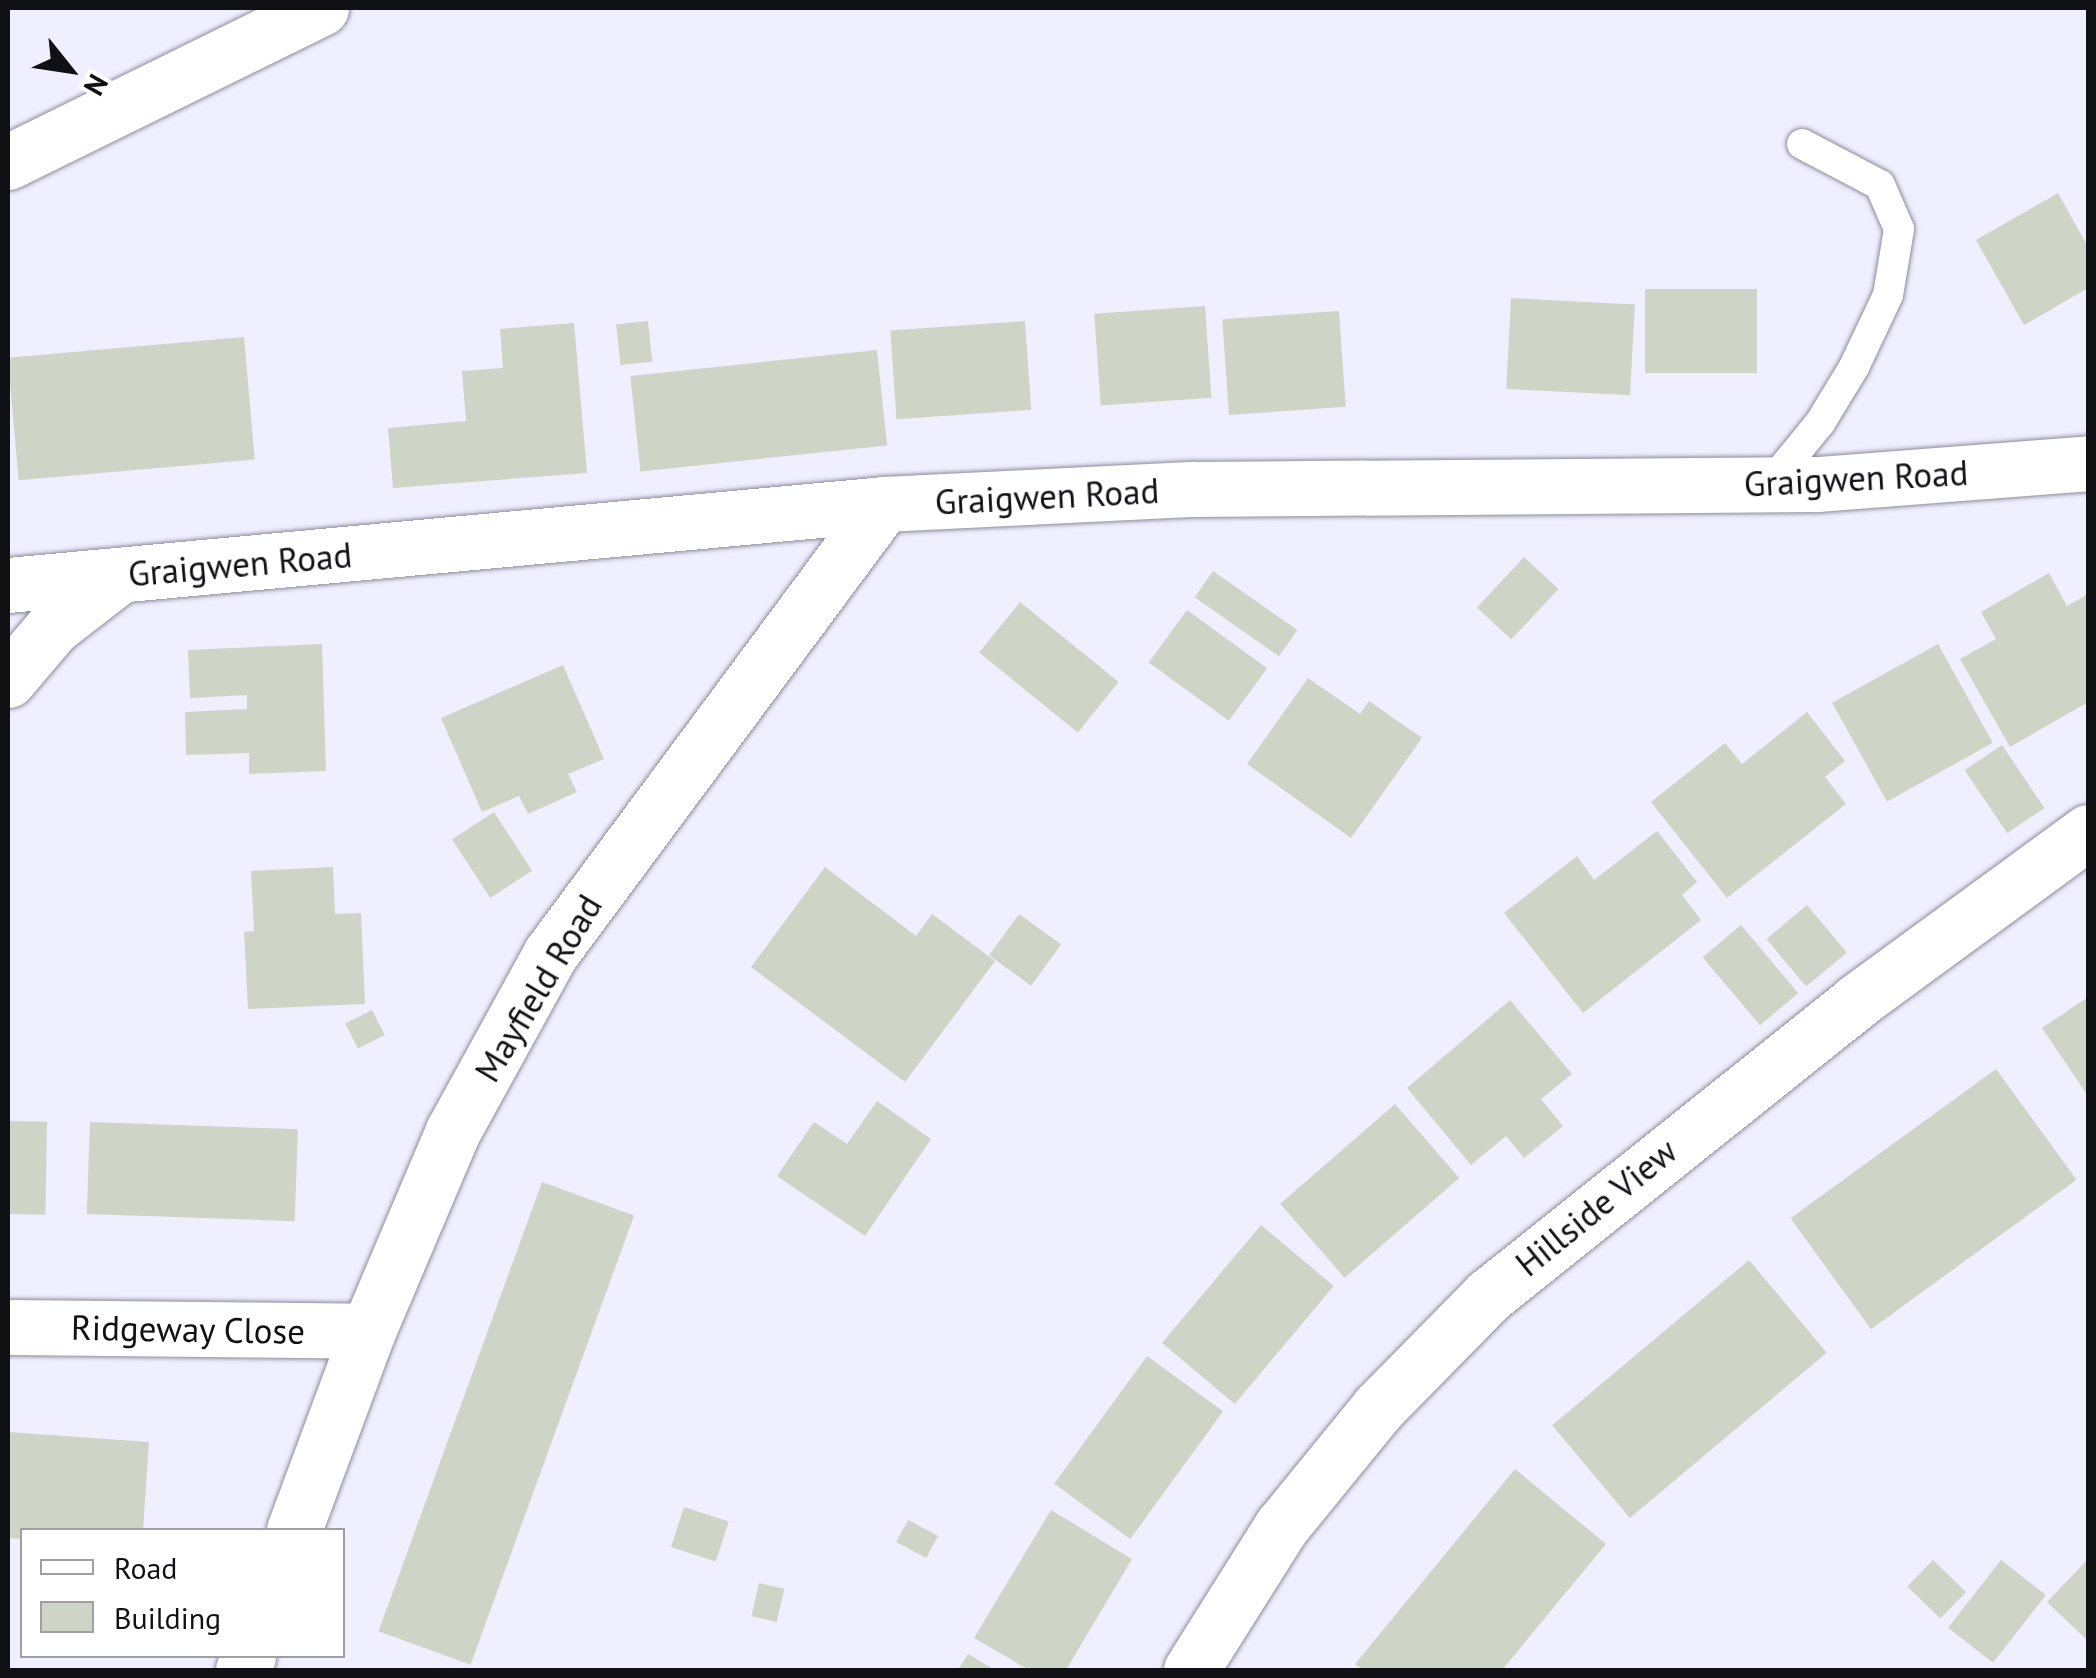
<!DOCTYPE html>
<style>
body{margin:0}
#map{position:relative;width:2096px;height:1678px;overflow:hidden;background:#f0efff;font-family:"PT Sans",sans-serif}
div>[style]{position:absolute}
.building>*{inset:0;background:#ced4c6;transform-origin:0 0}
.roads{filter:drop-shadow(0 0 2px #8c8c9a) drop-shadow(0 0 2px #8c8c9a)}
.service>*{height:30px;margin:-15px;padding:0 15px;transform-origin:15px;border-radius:15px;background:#fff}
.minor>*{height:55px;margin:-27.5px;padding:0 27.5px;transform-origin:27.5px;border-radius:27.5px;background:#fff}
span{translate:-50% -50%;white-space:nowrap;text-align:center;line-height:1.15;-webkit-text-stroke:8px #fff;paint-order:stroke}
.street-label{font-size:35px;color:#101015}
.frame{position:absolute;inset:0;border:10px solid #101015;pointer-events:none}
.legend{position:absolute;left:20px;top:1528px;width:325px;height:130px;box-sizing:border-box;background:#fff;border:2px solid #9f9fa1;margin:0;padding:12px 18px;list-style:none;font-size:30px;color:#101015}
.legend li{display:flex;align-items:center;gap:20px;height:50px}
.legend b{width:50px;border:2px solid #9f9fa1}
.north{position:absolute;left:20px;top:20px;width:100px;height:100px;-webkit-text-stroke:8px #fff;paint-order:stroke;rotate:120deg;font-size:28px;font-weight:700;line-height:40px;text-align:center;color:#101015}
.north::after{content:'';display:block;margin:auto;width:35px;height:45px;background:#101015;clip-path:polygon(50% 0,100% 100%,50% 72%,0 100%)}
</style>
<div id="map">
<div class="building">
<div style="clip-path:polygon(2058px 193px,2088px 247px,2088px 288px,2024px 325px,1976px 240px)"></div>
<div style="left:1645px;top:289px;width:112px;height:84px"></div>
<div style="left:1511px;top:298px;width:124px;height:91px;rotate:3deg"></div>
<div style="left:1205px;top:306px;width:92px;height:111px;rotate:86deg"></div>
<div style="left:1339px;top:311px;width:96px;height:117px;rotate:86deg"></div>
<div style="left:648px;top:321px;width:41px;height:32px;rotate:84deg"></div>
<div style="left:1025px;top:321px;width:89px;height:135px;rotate:86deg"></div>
<div style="clip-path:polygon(574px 323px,587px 473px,393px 488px,388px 428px,466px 421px,462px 371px,503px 368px,500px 329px)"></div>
<div style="left:244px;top:337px;width:123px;height:237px;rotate:85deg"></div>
<div style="left:877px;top:350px;width:96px;height:248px;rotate:84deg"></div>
<div style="left:1524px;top:557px;width:47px;height:69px;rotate:43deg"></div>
<div style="left:1213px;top:571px;width:103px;height:32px;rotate:35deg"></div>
<div style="clip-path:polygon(2049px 573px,2067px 606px,2088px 594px,2088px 702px,2010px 747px,1960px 659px,1996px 639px,1981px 612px)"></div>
<div style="left:1020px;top:602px;width:127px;height:65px;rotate:39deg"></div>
<div style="left:1187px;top:610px;width:99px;height:65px;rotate:36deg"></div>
<div style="clip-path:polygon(322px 644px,326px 771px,249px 774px,249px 753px,186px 755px,185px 712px,247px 709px,247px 695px,190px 698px,188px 650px)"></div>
<div style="left:1938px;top:644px;width:113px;height:121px;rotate:61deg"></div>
<div style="clip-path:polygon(563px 665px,604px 759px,568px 774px,577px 792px,528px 814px,519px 796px,482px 812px,441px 718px)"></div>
<div style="clip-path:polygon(1308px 678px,1360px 714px,1369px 701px,1422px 738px,1351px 838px,1247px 764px)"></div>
<div style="clip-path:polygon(1807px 712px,1845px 761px,1825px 777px,1846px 804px,1727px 898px,1651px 802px,1725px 743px,1742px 764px)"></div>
<div style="left:2002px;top:745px;width:76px;height:45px;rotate:56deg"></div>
<div style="left:494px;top:812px;width:70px;height:50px;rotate:57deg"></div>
<div style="clip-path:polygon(1657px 831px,1697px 882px,1682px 895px,1701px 920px,1583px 1013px,1504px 913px,1577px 856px,1594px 880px)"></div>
<div style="clip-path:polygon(333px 867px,335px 914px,361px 913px,365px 1004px,248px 1009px,244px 932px,254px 931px,251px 871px)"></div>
<div style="clip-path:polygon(825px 867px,916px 936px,932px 914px,995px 961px,905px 1082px,751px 967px)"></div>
<div style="left:1807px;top:905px;width:62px;height:53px;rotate:50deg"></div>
<div style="left:1019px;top:914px;width:52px;height:51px;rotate:36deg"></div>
<div style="left:1741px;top:925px;width:89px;height:50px;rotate:50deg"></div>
<div style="clip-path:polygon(2088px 997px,2088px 1096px,2042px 1028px)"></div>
<div style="clip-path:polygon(1510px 1000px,1572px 1074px,1541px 1099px,1563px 1126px,1524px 1158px,1506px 1136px,1471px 1165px,1407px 1088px)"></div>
<div style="left:372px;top:1010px;width:28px;height:30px;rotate:63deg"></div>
<div style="left:1996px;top:1069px;width:137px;height:254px;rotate:54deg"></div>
<div style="clip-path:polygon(877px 1101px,931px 1139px,865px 1236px,777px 1176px,814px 1122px,847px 1144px)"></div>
<div style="left:1395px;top:1104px;width:98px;height:152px;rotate:49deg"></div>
<div style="left:8px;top:1121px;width:39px;height:93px;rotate:1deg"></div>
<div style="left:90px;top:1122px;width:208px;height:92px;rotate:2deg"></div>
<div style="left:542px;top:1182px;width:98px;height:478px;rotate:20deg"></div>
<div style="left:1261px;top:1225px;width:95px;height:154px;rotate:40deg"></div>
<div style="left:1749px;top:1260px;width:121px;height:257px;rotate:50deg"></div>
<div style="left:1147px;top:1356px;width:94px;height:158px;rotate:36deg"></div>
<div style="clip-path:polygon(8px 1432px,149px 1442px,143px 1530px,22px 1530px,22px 1539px,8px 1538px)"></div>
<div style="clip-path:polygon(1515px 1469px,1606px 1544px,1502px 1670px,1363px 1670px,1355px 1664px)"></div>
<div style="left:684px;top:1507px;width:47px;height:42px;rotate:18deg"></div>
<div style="clip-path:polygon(1051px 1510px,1132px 1559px,1066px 1670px,1029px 1670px,974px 1638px)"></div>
<div style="left:908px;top:1520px;width:34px;height:25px;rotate:28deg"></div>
<div style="clip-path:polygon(2088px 1559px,2088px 1641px,2047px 1602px)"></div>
<div style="left:1933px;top:1560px;width:46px;height:37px;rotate:44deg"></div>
<div style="left:2001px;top:1560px;width:57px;height:86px;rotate:38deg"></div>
<div style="left:759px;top:1583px;width:26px;height:34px;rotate:13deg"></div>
<div style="clip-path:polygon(968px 1654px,995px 1670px,958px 1670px)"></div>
</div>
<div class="roads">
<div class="service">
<div style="left:1770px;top:484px;width:79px;rotate:-50.7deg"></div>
<div style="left:1820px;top:423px;width:66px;rotate:-58.7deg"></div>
<div style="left:1854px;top:367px;width:80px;rotate:-64.7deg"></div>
<div style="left:1888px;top:295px;width:67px;rotate:-80.5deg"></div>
<div style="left:1899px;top:229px;width:48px;rotate:-113.4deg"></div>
<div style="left:1880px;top:185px;width:88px;rotate:-152.3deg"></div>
</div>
<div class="minor">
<div style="left:8px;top:162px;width:349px;rotate:-26.2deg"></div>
<div style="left:8px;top:585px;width:880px;rotate:-5.28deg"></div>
<div style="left:884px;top:504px;width:311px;rotate:-2.8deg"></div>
<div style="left:1195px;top:489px;width:623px;rotate:-0.46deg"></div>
<div style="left:1818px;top:484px;width:271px;rotate:-4.4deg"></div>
<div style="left:8px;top:680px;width:70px;rotate:-49.7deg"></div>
<div style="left:53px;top:627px;width:85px;rotate:-37.8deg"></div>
<div style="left:8px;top:1327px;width:360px;rotate:0.6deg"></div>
<div style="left:294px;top:1530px;width:212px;rotate:-69.6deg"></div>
<div style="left:368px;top:1331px;width:217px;rotate:-67deg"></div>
<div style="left:453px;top:1131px;width:203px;rotate:-61.2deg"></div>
<div style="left:551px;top:953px;width:559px;rotate:-53.44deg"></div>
<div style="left:243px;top:1670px;width:15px;rotate:-70deg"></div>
<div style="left:1191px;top:1670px;width:169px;rotate:-57.8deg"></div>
<div style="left:1281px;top:1527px;width:154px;rotate:-50.8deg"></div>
<div style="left:1378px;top:1408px;width:157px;rotate:-45.5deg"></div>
<div style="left:1488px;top:1296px;width:472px;rotate:-38.6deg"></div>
<div style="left:1857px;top:1001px;width:286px;rotate:-36.2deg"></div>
</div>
</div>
<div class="street-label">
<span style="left:1856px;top:478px;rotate:-3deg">Graigwen Road</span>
<span style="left:1047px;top:496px;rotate:-3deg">Graigwen Road</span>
<span style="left:240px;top:564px;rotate:-5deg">Graigwen Road</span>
<span style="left:538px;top:988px;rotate:-59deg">Mayfield Road</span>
<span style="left:1596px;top:1207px;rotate:-39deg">Hillside View</span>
<span style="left:188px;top:1329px;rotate:1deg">Ridgeway Close</span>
</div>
<div class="frame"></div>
<ul class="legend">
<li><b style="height:12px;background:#fff"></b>Road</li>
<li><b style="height:28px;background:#ced4c6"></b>Building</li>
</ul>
<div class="north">N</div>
</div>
